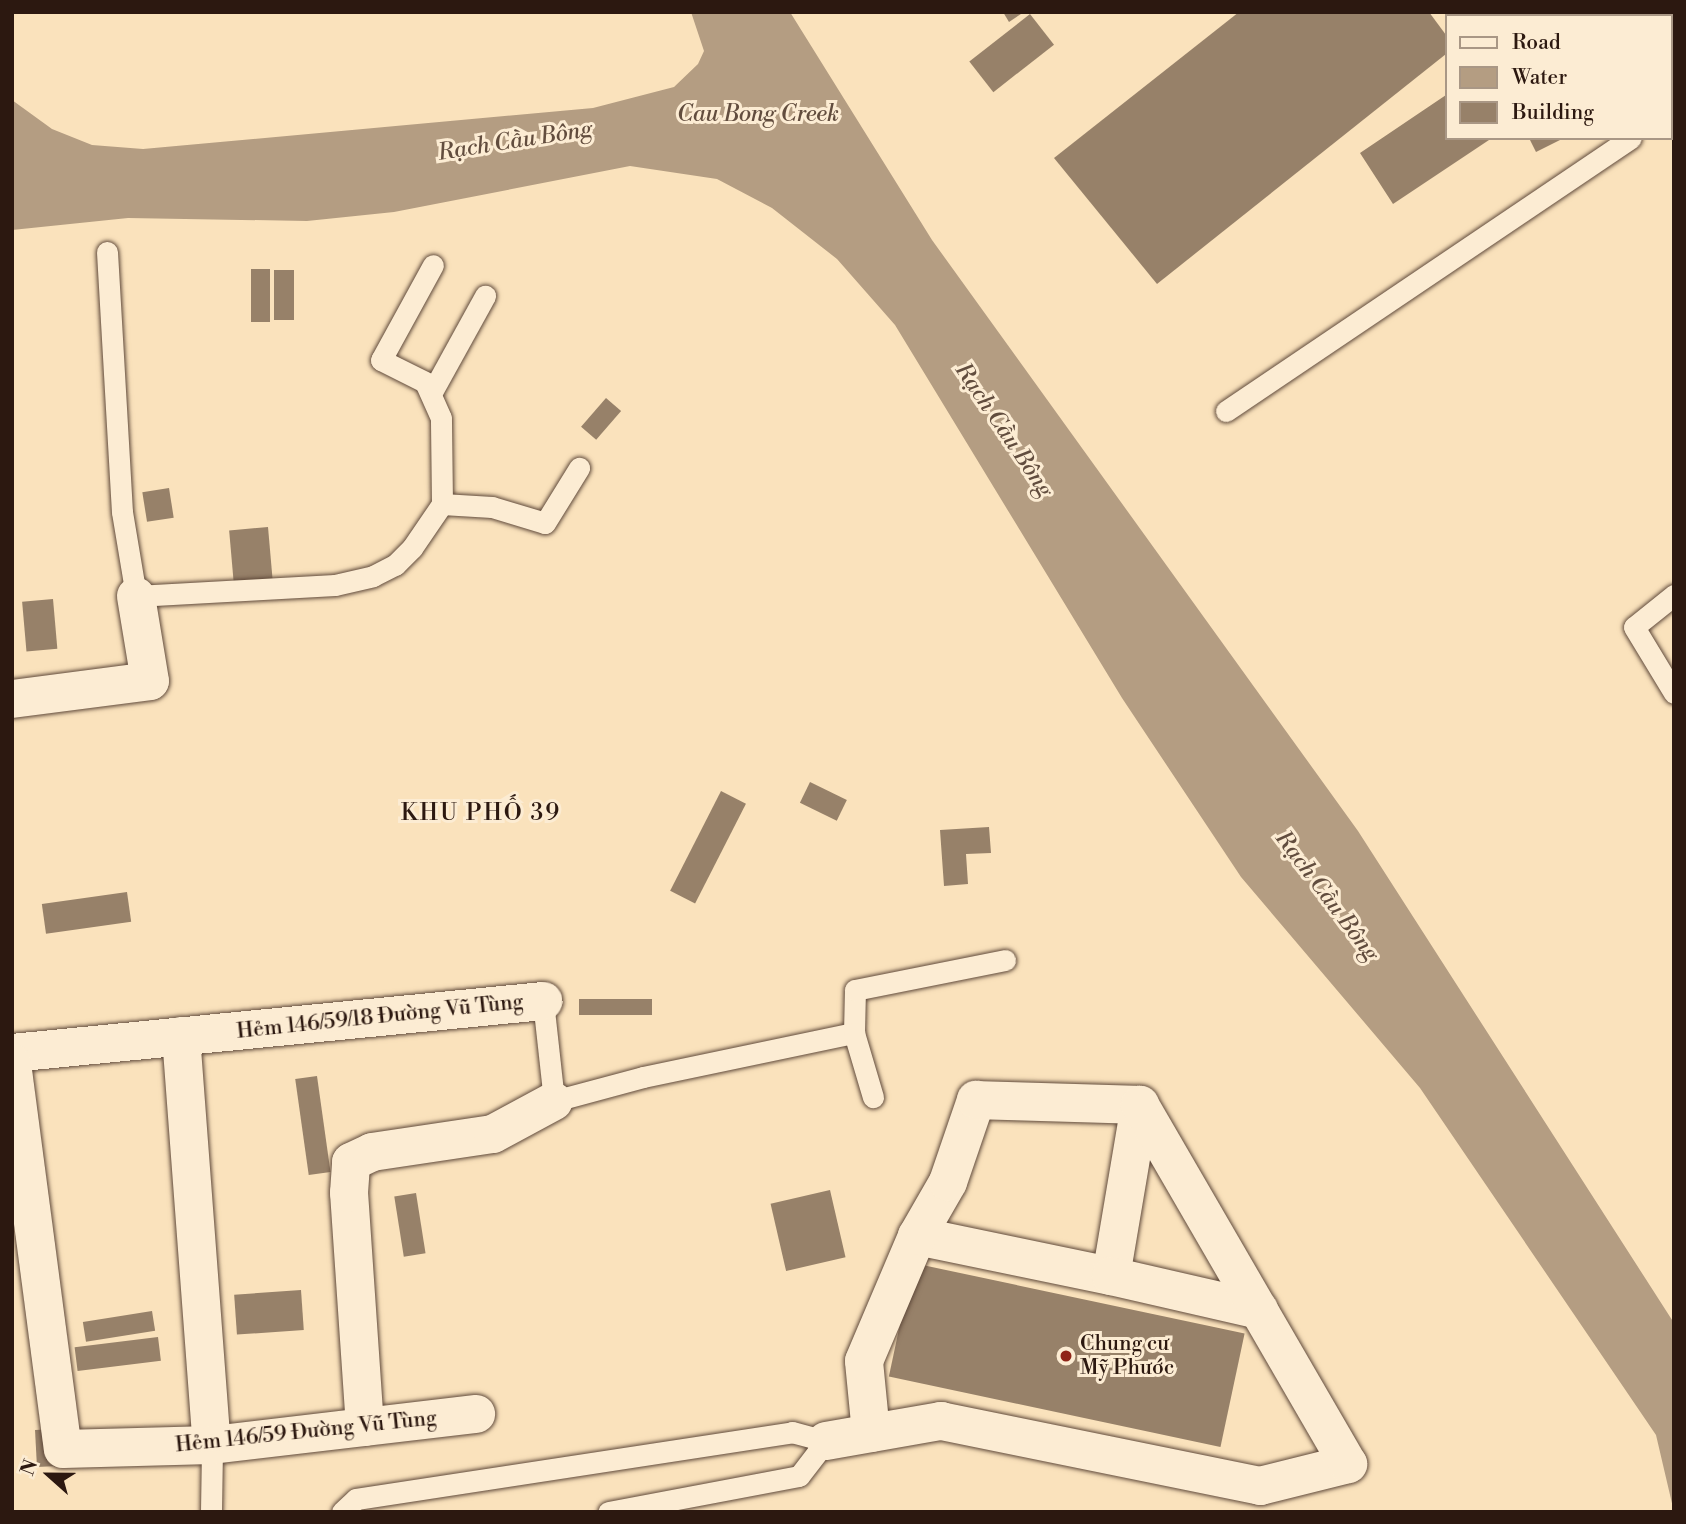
<!DOCTYPE html>
<meta charset="utf-8">
<style>
body{margin:0}
#map{position:relative;width:1686px;height:1524px;overflow:hidden;background:#fae2bc;font-family:"Libre Bodoni",serif}
div>[style]{position:absolute}
.water>*{inset:0;background:#b49d82}
.building>*{inset:0;background:#978169;transform-origin:0 0}
.roads{filter:drop-shadow(0 0 2px #604a3b) drop-shadow(0 0 2px #604a3b)}
.lane>*{height:21px;margin:-10.5px;padding:0 10.5px;transform-origin:10.5px;border-radius:10.5px;background:#fcecd3}
.street>*{height:38px;margin:-19px;padding:0 19px;transform-origin:19px;border-radius:19px;background:#fcecd3}
.dots>*{width:19px;height:19px;translate:-50% -50%;box-sizing:border-box;border:4px solid #fcecd3;border-radius:50%}
span{translate:-50% -50%;white-space:nowrap;text-align:center;line-height:1.15;-webkit-text-stroke:6px #fcecd3;paint-order:stroke}
.street-label{font-size:21px;color:#2c1810}
.poi-label{font-size:21px;color:#2c1810}
.left{translate:0 -50%;text-align:left}
.water-label{font-size:23px;color:#624d3e;font-style:italic}
.neighbourhood-label{font-size:23px;color:#2c1810;letter-spacing:2px}
.frame{position:absolute;inset:0;border:14px solid #2c1810;pointer-events:none}
.legend{position:absolute;left:1445px;top:14px;width:228px;height:126px;box-sizing:border-box;background:#fcecd3;border:2px solid #a99785;margin:0;padding:9px 12px;list-style:none;font-size:21px;color:#2c1810}
.legend li{display:flex;align-items:center;gap:14px;height:35px}
.legend b{width:35px;border:2px solid #a99785}
.north{position:absolute;left:14px;top:1440px;width:70px;height:70px;-webkit-text-stroke:5px #fcecd3;paint-order:stroke;rotate:291deg;font-size:19px;font-weight:700;line-height:28px;text-align:center;color:#2c1810}
.north::after{content:'';display:block;margin:auto;width:24px;height:32px;background:#2c1810;clip-path:polygon(50% 0,100% 100%,50% 72%,0 100%)}
</style>
<div id="map">
<div class="water">
<div style="clip-path:polygon(691px 12px,790px 12px,932px 240px,1358px 831px,1674px 1323px,1674px 1512px,1656px 1435px,1420px 1088px,1241px 877px,1122px 698px,895px 325px,837px 259px,772px 208px,717px 179px,630px 166px,394px 212px,307px 221px,128px 218px,12px 230px,12px 100px,52px 129px,92px 145px,143px 149px,593px 108px,674px 87px,698px 64px,704px 51px)"></div>
</div>
<div class="building">
<div style="clip-path:polygon(1003px 12px,1024px 12px,1009px 22px)"></div>
<div style="clip-path:polygon(1239px 12px,1429px 12px,1446px 35px,1446px 54px,1157px 284px,1054px 158px)"></div>
<div style="clip-path:polygon(1579px 12px,1672px 12px,1674px 86px,1670px 88px,1670px 16px)"></div>
<div style="left:1030px;top:14px;width:39px;height:77px;rotate:52deg"></div>
<div style="clip-path:polygon(1446px 95px,1446px 138px,1492px 138px,1393px 204px,1360px 153px)"></div>
<div style="clip-path:polygon(1529px 138px,1564px 138px,1536px 152px)"></div>
<div style="left:251px;top:269px;width:19px;height:53px"></div>
<div style="left:274px;top:270px;width:20px;height:50px"></div>
<div style="left:606px;top:398px;width:20px;height:38px;rotate:41deg"></div>
<div style="left:169px;top:488px;width:30px;height:27px;rotate:81deg"></div>
<div style="left:268px;top:527px;width:52px;height:39px;rotate:85deg"></div>
<div style="left:53px;top:599px;width:50px;height:31px;rotate:85deg"></div>
<div style="left:810px;top:782px;width:41px;height:23px;rotate:26deg"></div>
<div style="left:721px;top:791px;width:28px;height:112px;rotate:27deg"></div>
<div style="clip-path:polygon(989px 827px,991px 853px,966px 854px,968px 884px,944px 886px,940px 830px)"></div>
<div style="left:127px;top:892px;width:30px;height:86px;rotate:82deg"></div>
<div style="left:652px;top:999px;width:16px;height:73px;rotate:90deg"></div>
<div style="left:317px;top:1076px;width:97px;height:22px;rotate:82deg"></div>
<div style="left:830px;top:1190px;width:69px;height:61px;rotate:77deg"></div>
<div style="left:416px;top:1193px;width:61px;height:22px;rotate:81deg"></div>
<div style="left:913px;top:1263px;width:339px;height:116px;rotate:12deg"></div>
<div style="left:301px;top:1290px;width:40px;height:67px;rotate:86deg"></div>
<div style="left:152px;top:1311px;width:20px;height:70px;rotate:81deg"></div>
<div style="left:158px;top:1337px;width:24px;height:84px;rotate:83deg"></div>
<div style="left:56px;top:1429px;width:37px;height:21px;rotate:87deg"></div>
</div>
<div class="roads">
<div class="lane">
<div style="left:1670px;top:112px;width:5px;rotate:-37deg"></div>
<div style="left:107px;top:252px;width:260px;rotate:86.7deg"></div>
<div style="left:122px;top:512px;width:85px;rotate:80.5deg"></div>
<div style="left:136px;top:596px;width:199px;rotate:-3.2deg"></div>
<div style="left:335px;top:585px;width:39px;rotate:-13deg"></div>
<div style="left:373px;top:576px;width:25px;rotate:-27deg"></div>
<div style="left:395px;top:565px;width:24px;rotate:-45deg"></div>
<div style="left:412px;top:548px;width:53px;rotate:-55.7deg"></div>
<div style="left:442px;top:504px;width:86px;rotate:-90.7deg"></div>
<div style="left:441px;top:418px;width:39px;rotate:-114deg"></div>
<div style="left:425px;top:382px;width:49px;rotate:-153.4deg"></div>
<div style="left:381px;top:360px;width:108px;rotate:-61.3deg"></div>
<div style="left:432px;top:392px;width:110px;rotate:-61.1deg"></div>
<div style="left:1226px;top:411px;width:488px;rotate:-34deg"></div>
<div style="left:442px;top:504px;width:50px;rotate:3.4deg"></div>
<div style="left:492px;top:507px;width:55px;rotate:16.8deg"></div>
<div style="left:545px;top:523px;width:65px;rotate:-58.3deg"></div>
<div style="left:1674px;top:595px;width:51px;rotate:141.3deg"></div>
<div style="left:1634px;top:627px;width:77px;rotate:58.8deg"></div>
<div style="left:543px;top:1001px;width:101px;rotate:83.7deg"></div>
<div style="left:554px;top:1101px;width:92px;rotate:-15.1deg"></div>
<div style="left:643px;top:1077px;width:216px;rotate:-11.8deg"></div>
<div style="left:854px;top:1033px;width:43px;rotate:-88.7deg"></div>
<div style="left:855px;top:990px;width:153px;rotate:-11.3deg"></div>
<div style="left:854px;top:1033px;width:67px;rotate:73.5deg"></div>
<div style="left:211px;top:1512px;width:67px;rotate:-89.1deg"></div>
<div style="left:342px;top:1512px;width:19px;rotate:-43deg"></div>
<div style="left:356px;top:1499px;width:441px;rotate:-8.7deg"></div>
<div style="left:792px;top:1432px;width:35px;rotate:15deg"></div>
<div style="left:826px;top:1441px;width:44px;rotate:127.6deg"></div>
<div style="left:799px;top:1476px;width:194px;rotate:169.3deg"></div>
</div>
<div class="street">
<div style="left:12px;top:699px;width:139px;rotate:-7.4deg"></div>
<div style="left:150px;top:681px;width:86px;rotate:-99.4deg"></div>
<div style="left:181px;top:1036px;width:410px;rotate:85.7deg"></div>
<div style="left:12px;top:1053px;width:534px;rotate:-5.59deg"></div>
<div style="left:12px;top:1063px;width:389px;rotate:82.5deg"></div>
<div style="left:63px;top:1449px;width:149px;rotate:-1.5deg"></div>
<div style="left:212px;top:1445px;width:266px;rotate:-6.7deg"></div>
<div style="left:917px;top:1236px;width:198px;rotate:11.7deg"></div>
<div style="left:365px;top:1427px;width:235px;rotate:-93.9deg"></div>
<div style="left:349px;top:1193px;width:31px;rotate:-86deg"></div>
<div style="left:351px;top:1162px;width:23px;rotate:-25deg"></div>
<div style="left:372px;top:1152px;width:122px;rotate:-8.5deg"></div>
<div style="left:493px;top:1134px;width:69px;rotate:-28.4deg"></div>
<div style="left:871px;top:1433px;width:72px;rotate:-95.6deg"></div>
<div style="left:864px;top:1361px;width:136px;rotate:-67deg"></div>
<div style="left:917px;top:1236px;width:62px;rotate:-60.1deg"></div>
<div style="left:948px;top:1182px;width:87px;rotate:-71.1deg"></div>
<div style="left:976px;top:1100px;width:164px;rotate:1.7deg"></div>
<div style="left:1140px;top:1105px;width:173px;rotate:99.6deg"></div>
<div style="left:1111px;top:1276px;width:152px;rotate:12.9deg"></div>
<div style="left:826px;top:1441px;width:117px;rotate:-9.9deg"></div>
<div style="left:941px;top:1421px;width:326px;rotate:11.5deg"></div>
<div style="left:1260px;top:1486px;width:91px;rotate:-14deg"></div>
<div style="left:1348px;top:1464px;width:415px;rotate:-120.1deg"></div>
</div>
</div>
<div class="dots">
<div style="left:1066px;top:1356px;background:#8f2418"></div>
</div>
<div class="street-label">
<span style="left:380px;top:1017px;rotate:-6deg">Hẻm 146/59/18 Đường Vũ Tùng</span>
<span style="left:306px;top:1432px;rotate:-6deg">Hẻm 146/59 Đường Vũ Tùng</span>
</div>
<div class="poi-label">
<span class="left" style="left:1080px;top:1356px">Chung cư<br>Mỹ Phước</span>
</div>
<div class="water-label">
<span style="left:758px;top:114px">Cau Bong Creek</span>
<span style="left:515px;top:141px;rotate:-9deg">Rạch Cầu Bông</span>
<span style="left:1004px;top:430px;rotate:56deg">Rạch Cầu Bông</span>
<span style="left:1327px;top:896px;rotate:53deg">Rạch Cầu Bông</span>
</div>
<div class="neighbourhood-label">
<span style="left:481px;top:813px">KHU PHỐ 39</span>
</div>
<div class="frame"></div>
<ul class="legend">
<li><b style="height:9px;background:#fcecd3"></b>Road</li>
<li><b style="height:19px;background:#b49d82"></b>Water</li>
<li><b style="height:19px;background:#978169"></b>Building</li>
</ul>
<div class="north">N</div>
</div>
